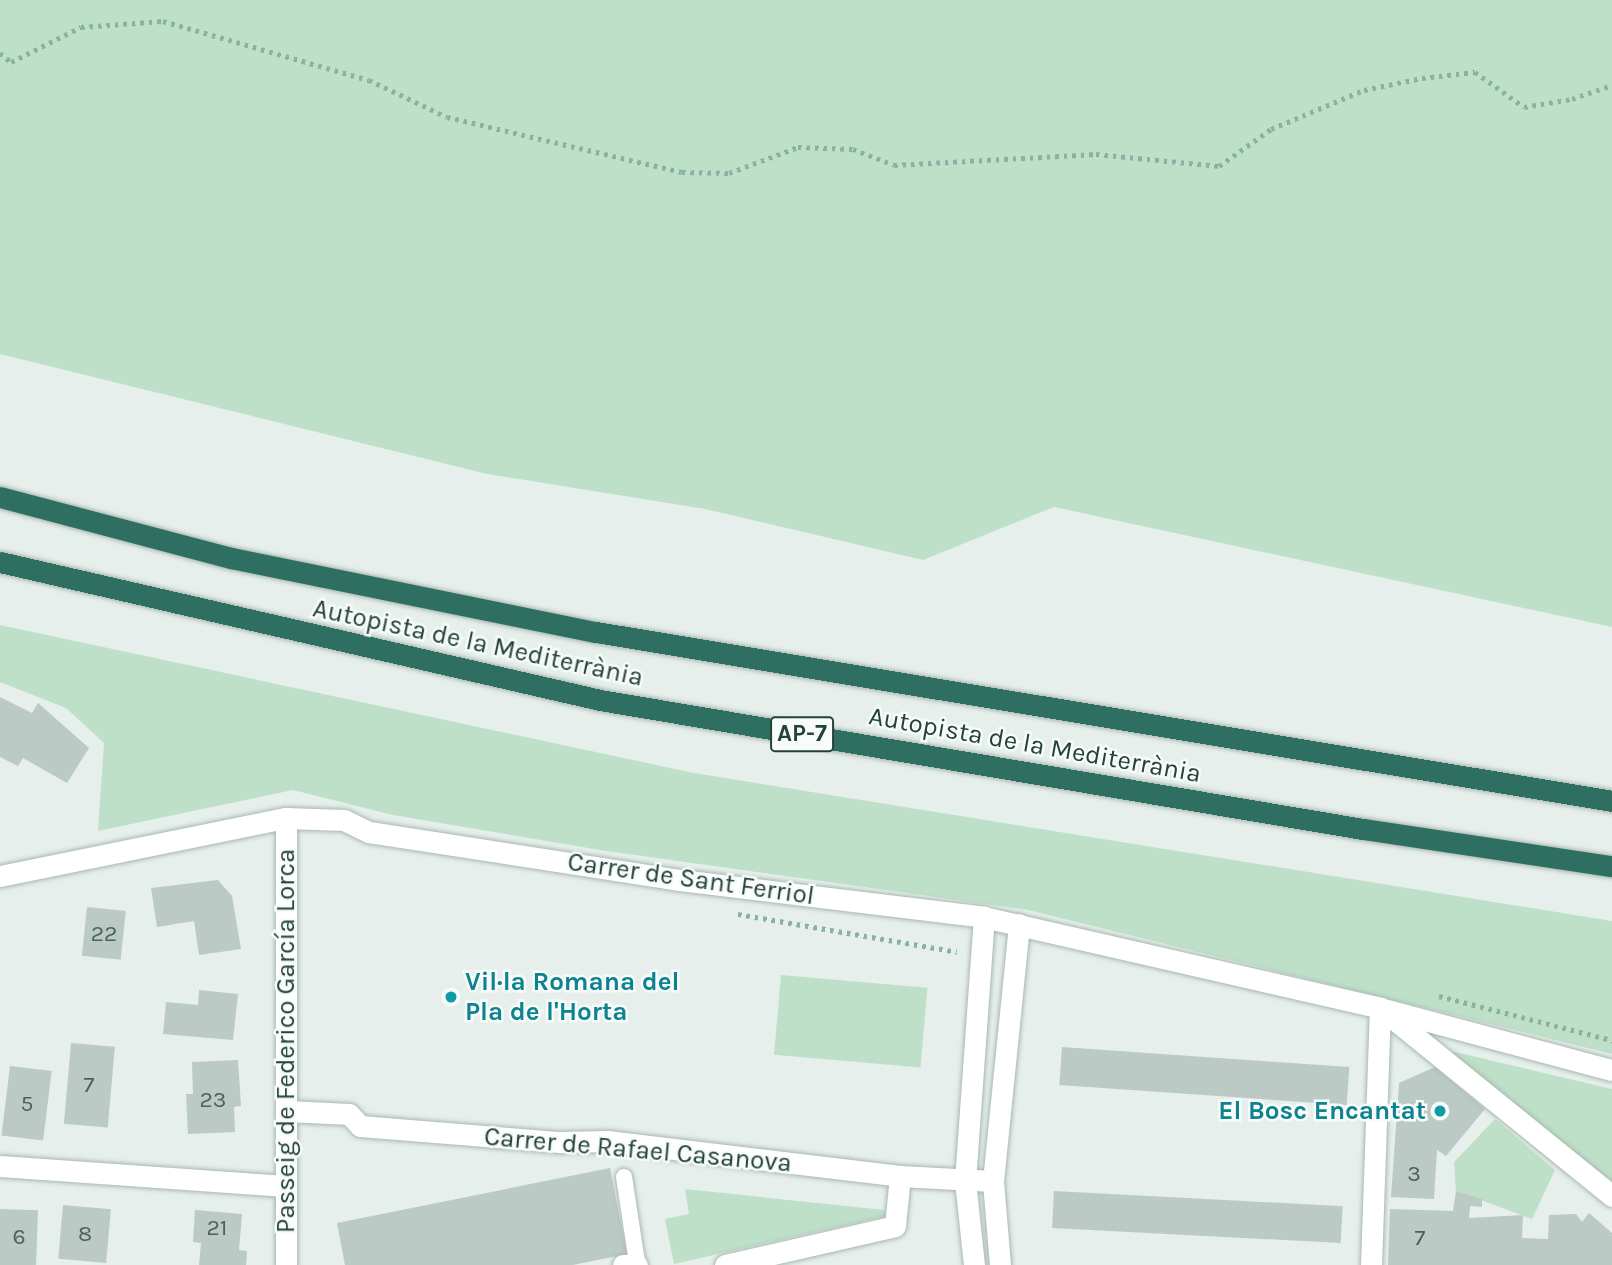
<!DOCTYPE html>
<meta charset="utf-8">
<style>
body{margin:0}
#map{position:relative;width:1612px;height:1265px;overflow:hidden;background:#e6efeb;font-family:Karla,sans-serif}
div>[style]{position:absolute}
.green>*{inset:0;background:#bfe0c8;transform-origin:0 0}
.building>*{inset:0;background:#bbcac4;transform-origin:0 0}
.path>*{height:4.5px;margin-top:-2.25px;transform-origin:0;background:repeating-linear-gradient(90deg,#86b3a5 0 3.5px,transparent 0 8.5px)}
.roads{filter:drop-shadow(0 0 2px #a8b8b2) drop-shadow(0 0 2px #a8b8b2)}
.service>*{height:16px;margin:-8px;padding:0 8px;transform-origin:8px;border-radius:8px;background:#fff}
.pedestrian>*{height:21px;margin:-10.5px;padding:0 10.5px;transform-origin:10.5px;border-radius:10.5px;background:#fff}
.minor>*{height:21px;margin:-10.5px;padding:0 10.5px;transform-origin:10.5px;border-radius:10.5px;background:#fff}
.motorway>*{height:21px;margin:-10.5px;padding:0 10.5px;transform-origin:10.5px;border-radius:10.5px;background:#2f6f62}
.dots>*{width:19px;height:19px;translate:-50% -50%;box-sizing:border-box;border:4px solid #f7fbf9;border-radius:50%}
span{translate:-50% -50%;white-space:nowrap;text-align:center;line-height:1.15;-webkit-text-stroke:5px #f7fbf9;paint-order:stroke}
.number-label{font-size:23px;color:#4a645c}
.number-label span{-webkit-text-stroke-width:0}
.shield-label span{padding:2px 5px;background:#f7fbf9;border:2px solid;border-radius:5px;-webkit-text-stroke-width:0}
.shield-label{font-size:24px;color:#24423a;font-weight:700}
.street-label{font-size:26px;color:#24423a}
.culture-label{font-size:26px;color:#0d838f;font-weight:700}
.left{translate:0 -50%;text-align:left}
.right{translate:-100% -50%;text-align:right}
</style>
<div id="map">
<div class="green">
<div style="clip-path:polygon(0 0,1612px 0,1612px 627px,1054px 507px,923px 560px,705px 509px,487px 474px,0 354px)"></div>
<div style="clip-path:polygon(0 625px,694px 773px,1612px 921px,1612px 1054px,1028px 910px,606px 851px,393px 815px,293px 790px,98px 831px,104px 743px,66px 708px,0 682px)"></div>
<div style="left:781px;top:975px;width:147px;height:80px;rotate:5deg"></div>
<div style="clip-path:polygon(1447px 1050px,1612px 1089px,1612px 1182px)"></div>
<div style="clip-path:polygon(1495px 1119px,1555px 1170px,1532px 1219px,1456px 1191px,1454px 1162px)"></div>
<div style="clip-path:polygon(685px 1189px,884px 1210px,886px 1216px,674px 1264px,665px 1219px,689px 1214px)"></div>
</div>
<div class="building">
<div style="clip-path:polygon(0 697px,32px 713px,38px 703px,89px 748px,67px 783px,23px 758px,18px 766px,0 757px)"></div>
<div style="clip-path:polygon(218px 880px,232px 896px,241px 949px,199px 955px,194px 921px,157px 927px,151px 888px)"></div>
<div style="left:87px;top:907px;width:39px;height:49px;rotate:6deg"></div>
<div style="clip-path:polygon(199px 990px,238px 994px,233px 1040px,163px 1034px,166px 1002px,198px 1005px)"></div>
<div style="left:71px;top:1043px;width:44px;height:81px;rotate:5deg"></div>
<div style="left:1062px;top:1047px;width:288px;height:38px;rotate:4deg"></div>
<div style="clip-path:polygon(238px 1060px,241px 1106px,234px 1107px,235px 1132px,188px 1134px,186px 1094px,193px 1094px,192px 1062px)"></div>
<div style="left:10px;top:1066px;width:42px;height:70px;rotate:7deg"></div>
<div style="clip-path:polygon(1435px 1067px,1485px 1109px,1446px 1156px,1437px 1150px,1434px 1199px,1391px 1197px,1399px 1083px)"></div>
<div style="clip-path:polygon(610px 1168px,627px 1254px,573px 1265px,345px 1265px,337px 1223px)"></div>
<div style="left:1054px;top:1191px;width:289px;height:37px;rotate:3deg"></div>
<div style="clip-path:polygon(1456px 1191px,1482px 1199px,1482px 1207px,1470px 1206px,1469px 1218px,1523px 1215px,1522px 1238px,1548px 1239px,1549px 1215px,1576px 1214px,1582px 1222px,1589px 1213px,1612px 1233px,1612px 1265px,1388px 1265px,1390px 1209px,1453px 1211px)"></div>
<div style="left:63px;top:1205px;width:48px;height:54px;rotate:5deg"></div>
<div style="left:0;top:1209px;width:38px;height:56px;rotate:2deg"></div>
<div style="clip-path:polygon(195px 1210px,242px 1214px,239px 1250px,247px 1251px,246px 1265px,199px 1265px,201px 1243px,193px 1242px)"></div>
</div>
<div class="path">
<div style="left:0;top:53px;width:14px;rotate:39deg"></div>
<div style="left:11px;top:62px;width:78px;rotate:-26.6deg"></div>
<div style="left:81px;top:27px;width:82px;rotate:-4.2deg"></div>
<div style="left:163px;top:21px;width:214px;rotate:16deg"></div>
<div style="left:369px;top:80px;width:86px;rotate:25.4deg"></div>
<div style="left:447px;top:117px;width:241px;rotate:13.2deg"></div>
<div style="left:682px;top:172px;width:47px;rotate:1.2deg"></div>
<div style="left:729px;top:173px;width:74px;rotate:-20.6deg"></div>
<div style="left:798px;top:147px;width:55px;rotate:2.1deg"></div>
<div style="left:853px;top:149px;width:44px;rotate:21.3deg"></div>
<div style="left:894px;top:165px;width:202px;rotate:-3.1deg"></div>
<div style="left:1096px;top:154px;width:124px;rotate:5.6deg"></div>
<div style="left:1219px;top:166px;width:64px;rotate:-35.4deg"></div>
<div style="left:1271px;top:129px;width:101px;rotate:-22.8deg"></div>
<div style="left:1364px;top:90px;width:59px;rotate:-11.7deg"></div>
<div style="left:1422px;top:78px;width:53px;rotate:-6.5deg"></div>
<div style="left:1475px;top:72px;width:60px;rotate:35.5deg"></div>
<div style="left:1524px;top:107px;width:49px;rotate:-9.5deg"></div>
<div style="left:1572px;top:99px;width:42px;rotate:-19.3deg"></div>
<div style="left:738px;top:914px;width:222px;rotate:9.8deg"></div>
<div style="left:1439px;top:996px;width:179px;rotate:14.3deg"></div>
</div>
<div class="roads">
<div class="service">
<div style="left:624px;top:1177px;width:86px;rotate:81.3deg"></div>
</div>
<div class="pedestrian">
<div style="left:1380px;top:1008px;width:299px;rotate:39deg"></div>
</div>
<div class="minor">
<div style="left:286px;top:818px;width:447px;rotate:90deg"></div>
<div style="left:0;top:876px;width:292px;rotate:-11.5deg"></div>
<div style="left:286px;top:818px;width:58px;rotate:2deg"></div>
<div style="left:344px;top:820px;width:28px;rotate:26deg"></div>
<div style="left:369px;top:832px;width:315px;rotate:8.8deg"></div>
<div style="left:680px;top:880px;width:306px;rotate:6.9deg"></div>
<div style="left:984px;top:917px;width:406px;rotate:12.9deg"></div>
<div style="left:1380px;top:1008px;width:240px;rotate:15deg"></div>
<div style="left:287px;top:1111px;width:62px;rotate:2.8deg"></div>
<div style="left:349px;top:1114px;width:16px;rotate:47deg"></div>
<div style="left:360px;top:1126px;width:201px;rotate:4.6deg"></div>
<div style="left:560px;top:1142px;width:47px;rotate:-1.2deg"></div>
<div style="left:607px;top:1141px;width:295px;rotate:6.8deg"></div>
<div style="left:900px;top:1176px;width:93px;rotate:3.1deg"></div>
<div style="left:0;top:1166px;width:286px;rotate:4deg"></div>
<div style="left:623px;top:1265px;width:14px"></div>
<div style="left:725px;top:1265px;width:174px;rotate:-12.9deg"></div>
<div style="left:895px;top:1226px;width:50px;rotate:-84.3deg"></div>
<div style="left:974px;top:1265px;width:84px;rotate:-96.1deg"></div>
<div style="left:965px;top:1181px;width:265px;rotate:-85.9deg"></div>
<div style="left:1000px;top:1265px;width:84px;rotate:-94.8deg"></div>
<div style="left:993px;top:1181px;width:258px;rotate:-84.2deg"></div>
<div style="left:1371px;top:1265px;width:257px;rotate:-88deg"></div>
</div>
<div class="motorway">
<div style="left:0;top:497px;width:239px;rotate:14.8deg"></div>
<div style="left:231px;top:558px;width:372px;rotate:11.5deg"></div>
<div style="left:596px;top:632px;width:1030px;rotate:9.44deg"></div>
<div style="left:0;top:562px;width:616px;rotate:12.95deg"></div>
<div style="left:600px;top:700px;width:774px;rotate:9.6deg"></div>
<div style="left:1363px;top:829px;width:252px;rotate:8.5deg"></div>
</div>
</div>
<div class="dots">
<div style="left:451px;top:997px;background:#0f9aa8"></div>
<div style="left:1440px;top:1111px;background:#0f9aa8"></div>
</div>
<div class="number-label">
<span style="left:104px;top:934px">22</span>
<span style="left:89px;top:1085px">7</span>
<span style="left:213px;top:1100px">23</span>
<span style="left:27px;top:1104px">5</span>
<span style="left:1414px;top:1174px">3</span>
<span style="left:217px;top:1228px">21</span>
<span style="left:85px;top:1234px">8</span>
<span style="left:19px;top:1237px">6</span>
<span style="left:1420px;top:1238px">7</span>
</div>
<div class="shield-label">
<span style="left:802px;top:734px">AP-7</span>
</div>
<div class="street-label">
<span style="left:478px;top:643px;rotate:12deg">Autopista de la Mediterrània</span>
<span style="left:1035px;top:745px;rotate:10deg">Autopista de la Mediterrània</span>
<span style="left:691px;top:879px;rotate:8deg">Carrer de Sant Ferriol</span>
<span style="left:286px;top:1041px;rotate:-90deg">Passeig de Federico García Lorca</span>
<span style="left:638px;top:1150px;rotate:5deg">Carrer de Rafael Casanova</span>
</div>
<div class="culture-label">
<span class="left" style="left:465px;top:997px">Vil·la Romana del<br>Pla de l'Horta</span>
<span class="right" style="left:1426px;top:1111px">El Bosc Encantat</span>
</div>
</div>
